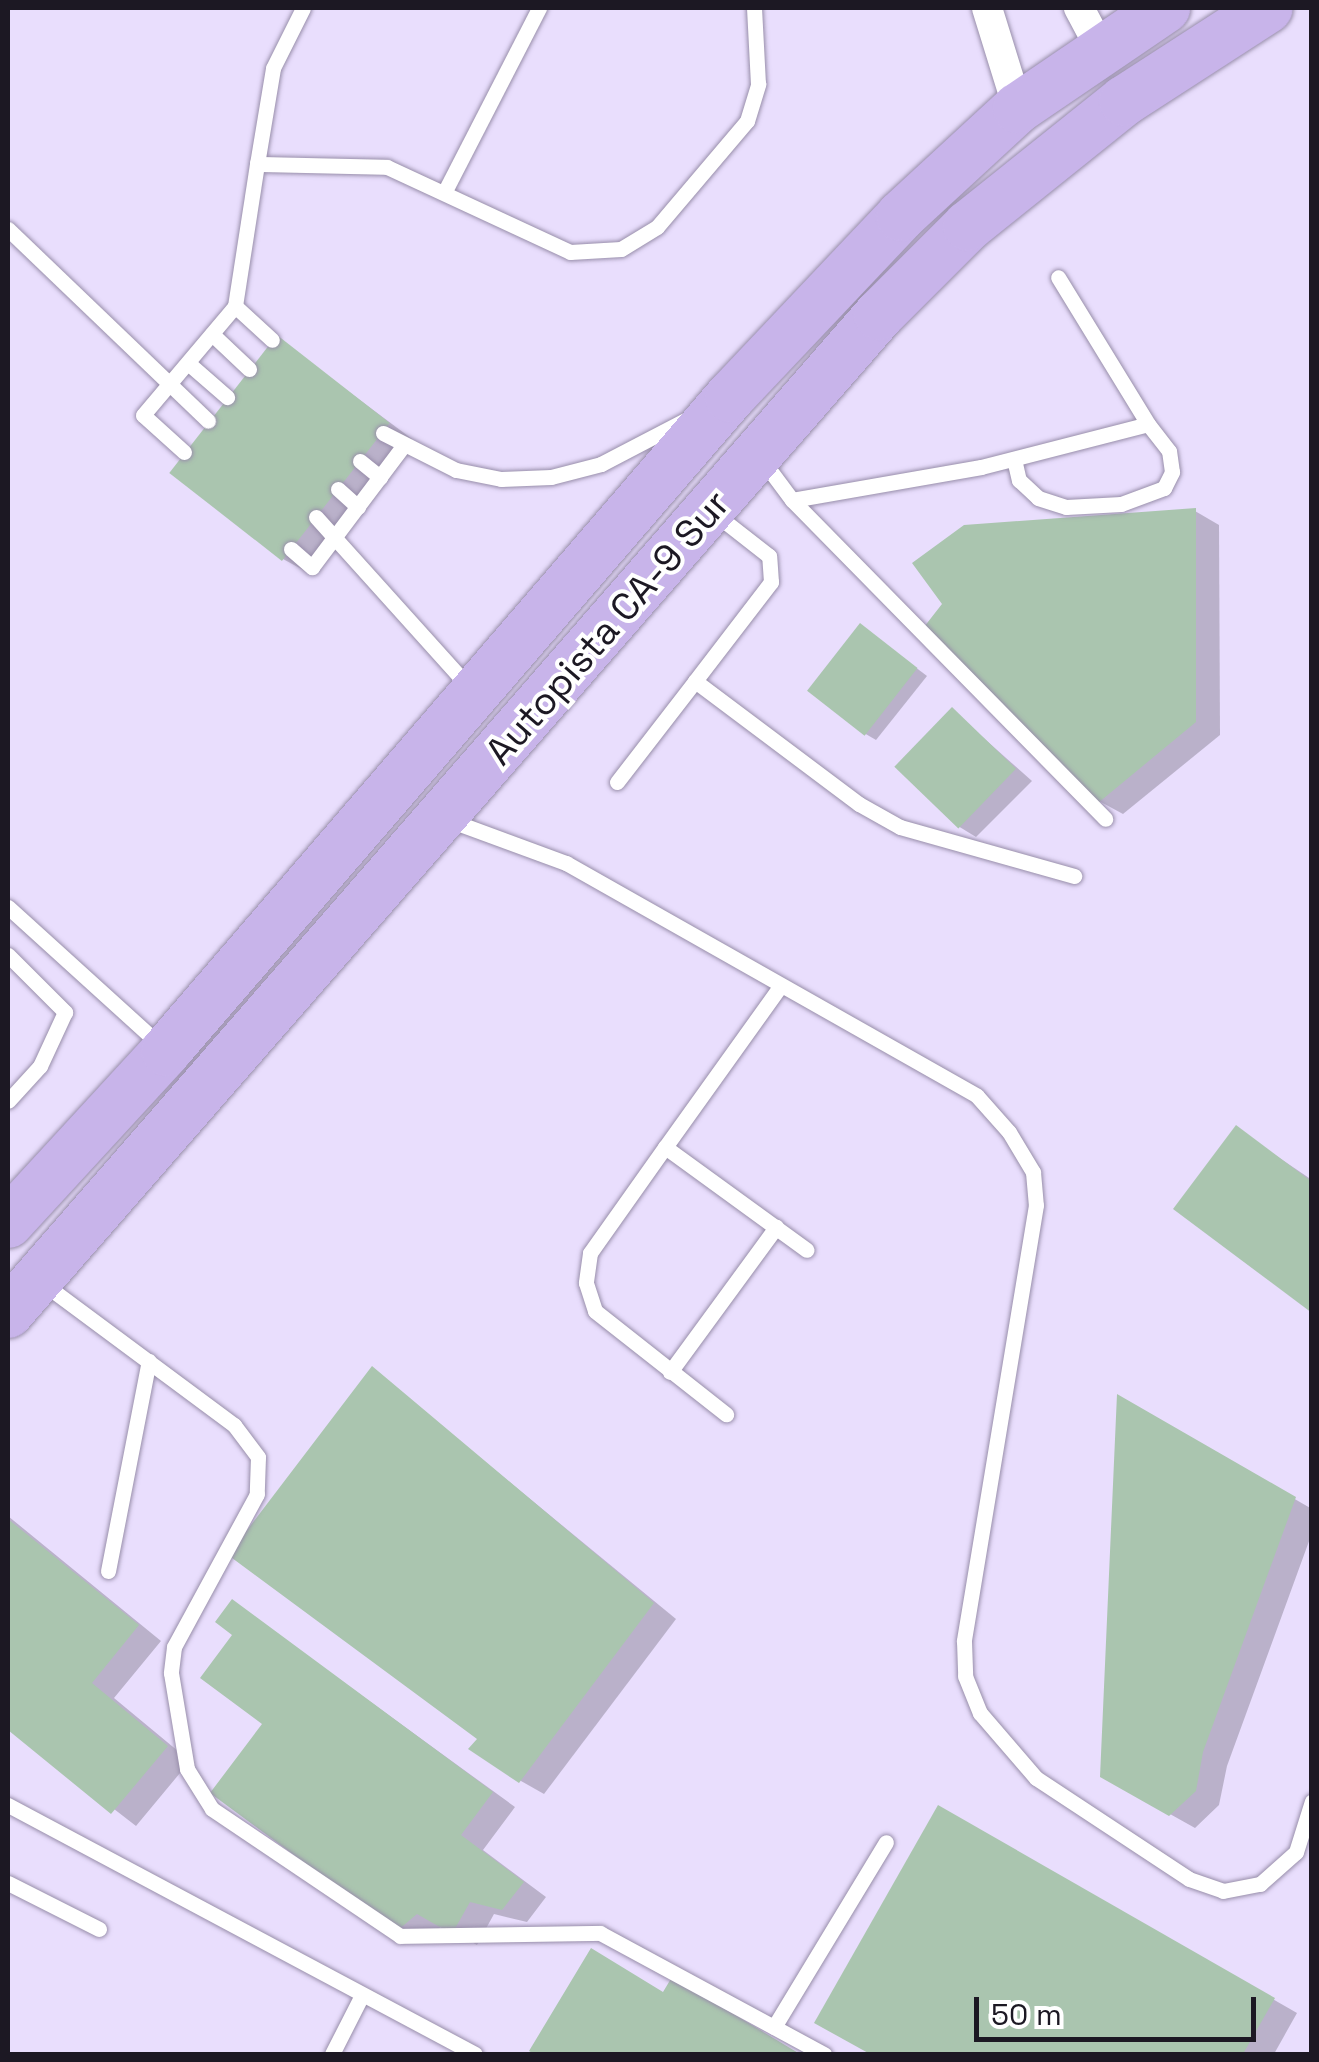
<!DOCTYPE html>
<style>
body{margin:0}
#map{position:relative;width:1319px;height:2062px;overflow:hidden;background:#e9defd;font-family:"Space Grotesk",sans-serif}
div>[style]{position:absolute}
.shadow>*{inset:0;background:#0003}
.building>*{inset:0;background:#aac5af;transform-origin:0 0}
.roads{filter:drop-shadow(0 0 2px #988eaa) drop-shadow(0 0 2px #988eaa)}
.service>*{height:15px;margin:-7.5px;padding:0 7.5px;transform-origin:7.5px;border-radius:7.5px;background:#fff}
.minor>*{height:30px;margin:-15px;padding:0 15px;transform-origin:15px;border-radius:15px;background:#fff}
.trunk>*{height:50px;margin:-25px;padding:0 25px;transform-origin:25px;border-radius:25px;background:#c8b4ea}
span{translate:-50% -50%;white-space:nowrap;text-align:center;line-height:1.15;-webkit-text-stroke:8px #fff;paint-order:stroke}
.street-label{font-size:38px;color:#1c1823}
.frame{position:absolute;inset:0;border:10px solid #1c1823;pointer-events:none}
.scale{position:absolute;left:974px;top:1997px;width:282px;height:45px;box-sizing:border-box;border:5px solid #1c1823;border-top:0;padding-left:12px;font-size:30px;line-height:35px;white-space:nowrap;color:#1c1823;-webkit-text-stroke:8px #fff;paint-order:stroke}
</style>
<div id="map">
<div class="shadow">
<div style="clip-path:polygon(277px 338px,412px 439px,307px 572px,283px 559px)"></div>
<div style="clip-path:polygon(1195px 511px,1219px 525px,1220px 735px,1123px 814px,1099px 801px)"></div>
<div style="clip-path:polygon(861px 626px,927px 676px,876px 740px,864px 733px)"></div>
<div style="clip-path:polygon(952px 710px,1032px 781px,976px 837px,958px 826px)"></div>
<div style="clip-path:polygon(1237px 1129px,1312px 1180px,1312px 1310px)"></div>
<div style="clip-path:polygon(372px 1369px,676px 1619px,544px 1794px,521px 1781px,480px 1739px)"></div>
<div style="clip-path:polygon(1119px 1398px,1312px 1509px,1312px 1533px,1227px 1766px,1219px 1805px,1195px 1828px,1102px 1776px)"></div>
<div style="clip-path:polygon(8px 1516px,161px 1641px,114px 1698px,190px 1761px,136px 1826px,8px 1727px)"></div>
<div style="clip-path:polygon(233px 1602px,515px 1807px,483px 1850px,546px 1897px,527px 1922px,494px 1914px,477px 1945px,442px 1926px,422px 1943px,398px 1929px,265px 1723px,236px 1635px)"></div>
<div style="clip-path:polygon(939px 1809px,1297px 2013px,1274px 2054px,874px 2054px,817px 2022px)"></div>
<div style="clip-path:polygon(673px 1981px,796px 2054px,532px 2050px,664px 1995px)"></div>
</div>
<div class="building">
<div style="left:277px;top:335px;width:143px;height:175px;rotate:38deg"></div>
<div style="clip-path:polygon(1196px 508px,1196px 722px,1098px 803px,924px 627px,942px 604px,912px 563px,964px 525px)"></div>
<div style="left:860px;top:623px;width:73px;height:86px;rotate:38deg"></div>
<div style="left:952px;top:707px;width:89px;height:83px;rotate:44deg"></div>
<div style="clip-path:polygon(1236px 1125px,1312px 1182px,1312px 1313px,1173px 1209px)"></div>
<div style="clip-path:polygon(372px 1366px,654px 1603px,519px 1783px,468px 1749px,477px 1739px,228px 1555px)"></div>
<div style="clip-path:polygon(1117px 1394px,1296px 1497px,1203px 1752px,1196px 1791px,1169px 1816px,1100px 1777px)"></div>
<div style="clip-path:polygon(8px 1519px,139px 1625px,92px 1683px,168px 1746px,111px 1814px,8px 1730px)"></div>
<div style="clip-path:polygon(232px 1599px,493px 1792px,461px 1835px,524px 1882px,502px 1910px,470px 1902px,452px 1934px,417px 1914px,397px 1931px,210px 1793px,262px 1724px,200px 1678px,232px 1635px,215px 1622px)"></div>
<div style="clip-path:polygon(938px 1805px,1275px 1998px,1243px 2054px,870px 2054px,814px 2023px)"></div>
<div style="clip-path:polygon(591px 1948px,663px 1992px,672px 1977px,800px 2054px,534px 2054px,529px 2051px)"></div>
</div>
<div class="roads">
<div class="service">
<div style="left:257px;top:164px;width:97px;rotate:-80.5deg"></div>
<div style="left:273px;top:68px;width:67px;rotate:-63.4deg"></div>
<div style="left:445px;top:191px;width:206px;rotate:-62.8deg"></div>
<div style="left:8px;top:229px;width:277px;rotate:43.8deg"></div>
<div style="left:235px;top:306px;width:50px;rotate:42.6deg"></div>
<div style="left:212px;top:334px;width:51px;rotate:43.4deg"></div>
<div style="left:188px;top:363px;width:52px;rotate:41.1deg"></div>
<div style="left:383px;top:433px;width:82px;rotate:26.9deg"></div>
<div style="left:456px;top:470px;width:46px;rotate:11.3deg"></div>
<div style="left:501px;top:479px;width:50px;rotate:-2.3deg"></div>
<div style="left:551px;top:477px;width:52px;rotate:-14.6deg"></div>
<div style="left:601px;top:464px;width:97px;rotate:-27.6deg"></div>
<div style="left:184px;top:452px;width:55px;rotate:-137.9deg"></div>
<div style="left:143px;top:415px;width:143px;rotate:-49.8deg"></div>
<div style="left:235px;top:306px;width:144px;rotate:-81.2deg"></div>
<div style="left:257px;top:164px;width:130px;rotate:1.3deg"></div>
<div style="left:387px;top:167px;width:202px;rotate:24.9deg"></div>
<div style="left:570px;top:252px;width:51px;rotate:-3.4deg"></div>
<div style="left:621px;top:249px;width:42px;rotate:-31.4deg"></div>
<div style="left:657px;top:227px;width:139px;rotate:-49.7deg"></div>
<div style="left:747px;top:121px;width:39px;rotate:-73deg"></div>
<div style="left:758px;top:84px;width:76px;rotate:-93deg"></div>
<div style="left:1014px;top:459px;width:22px;rotate:77deg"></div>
<div style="left:1019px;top:480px;width:26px;rotate:43deg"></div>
<div style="left:1038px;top:498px;width:29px;rotate:18deg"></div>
<div style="left:1066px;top:507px;width:55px;rotate:-3.1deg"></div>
<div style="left:1121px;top:504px;width:46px;rotate:-20.4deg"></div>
<div style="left:1164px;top:488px;width:18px;rotate:-63deg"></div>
<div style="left:1172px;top:472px;width:21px;rotate:-98deg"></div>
<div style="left:1169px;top:451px;width:34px;rotate:-128deg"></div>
<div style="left:360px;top:461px;width:26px;rotate:39deg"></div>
<div style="left:763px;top:461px;width:49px;rotate:53.4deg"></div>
<div style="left:792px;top:500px;width:192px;rotate:-9.9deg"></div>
<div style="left:981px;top:467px;width:172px;rotate:-14.4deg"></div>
<div style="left:1148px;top:424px;width:172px;rotate:-121.5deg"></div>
<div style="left:338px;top:489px;width:27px;rotate:42deg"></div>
<div style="left:792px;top:500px;width:447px;rotate:45.5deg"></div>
<div style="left:316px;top:517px;width:230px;rotate:48deg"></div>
<div style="left:291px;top:549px;width:28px;rotate:41deg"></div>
<div style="left:312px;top:567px;width:153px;rotate:-53deg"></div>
<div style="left:695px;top:681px;width:125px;rotate:-52.5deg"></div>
<div style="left:771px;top:582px;width:26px;rotate:-94deg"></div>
<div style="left:769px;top:556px;width:70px;rotate:-142deg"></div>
<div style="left:617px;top:782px;width:128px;rotate:-52.3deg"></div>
<div style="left:695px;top:681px;width:205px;rotate:36.9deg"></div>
<div style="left:859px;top:804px;width:47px;rotate:29.3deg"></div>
<div style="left:900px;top:827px;width:181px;rotate:15.7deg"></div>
<div style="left:449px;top:820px;width:125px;rotate:20.2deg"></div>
<div style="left:566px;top:863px;width:472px;rotate:29.5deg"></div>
<div style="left:977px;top:1096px;width:48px;rotate:48.4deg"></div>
<div style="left:1009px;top:1132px;width:47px;rotate:59deg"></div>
<div style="left:1033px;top:1172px;width:33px;rotate:85deg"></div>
<div style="left:1036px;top:1205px;width:442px;rotate:99.4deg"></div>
<div style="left:964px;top:1641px;width:35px;rotate:88deg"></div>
<div style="left:965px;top:1676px;width:40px;rotate:68deg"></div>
<div style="left:980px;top:1713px;width:86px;rotate:49.3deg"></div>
<div style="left:1036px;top:1778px;width:183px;rotate:33.4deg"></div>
<div style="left:1189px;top:1879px;width:36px;rotate:19deg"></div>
<div style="left:1223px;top:1891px;width:38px;rotate:-11deg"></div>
<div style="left:1260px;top:1884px;width:48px;rotate:-41.6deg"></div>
<div style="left:1296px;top:1852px;width:53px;rotate:-72.6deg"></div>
<div style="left:8px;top:907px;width:205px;rotate:42.2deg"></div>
<div style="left:8px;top:955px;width:81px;rotate:45deg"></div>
<div style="left:65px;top:1012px;width:60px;rotate:114.8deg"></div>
<div style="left:40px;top:1066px;width:47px;rotate:132.4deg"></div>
<div style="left:779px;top:988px;width:196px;rotate:125.6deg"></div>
<div style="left:665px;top:1147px;width:175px;rotate:36deg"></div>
<div style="left:665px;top:1147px;width:130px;rotate:125.3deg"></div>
<div style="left:590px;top:1253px;width:30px;rotate:98deg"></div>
<div style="left:586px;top:1283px;width:29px;rotate:72deg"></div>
<div style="left:595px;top:1311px;width:167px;rotate:38.2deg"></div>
<div style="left:44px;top:1284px;width:237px;rotate:36.6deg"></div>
<div style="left:234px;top:1425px;width:40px;rotate:53deg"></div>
<div style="left:258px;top:1457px;width:37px;rotate:92deg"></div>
<div style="left:257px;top:1494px;width:174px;rotate:118.5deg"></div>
<div style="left:174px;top:1647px;width:26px;rotate:97deg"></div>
<div style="left:171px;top:1673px;width:97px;rotate:80.5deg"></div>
<div style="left:187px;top:1769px;width:47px;rotate:58deg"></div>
<div style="left:212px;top:1809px;width:227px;rotate:34deg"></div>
<div style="left:400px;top:1936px;width:200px;rotate:-0.9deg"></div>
<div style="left:600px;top:1933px;width:255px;rotate:28.4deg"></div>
<div style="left:670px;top:1372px;width:180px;rotate:-53.8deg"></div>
<div style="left:108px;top:1571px;width:214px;rotate:-79deg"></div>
<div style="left:8px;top:1805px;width:529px;rotate:28.07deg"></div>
<div style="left:8px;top:1883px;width:102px;rotate:26.8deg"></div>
<div style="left:774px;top:2027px;width:216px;rotate:-58.8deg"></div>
<div style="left:332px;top:2054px;width:66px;rotate:-63deg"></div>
</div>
<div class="minor">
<div style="left:987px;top:8px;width:105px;rotate:72.8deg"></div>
<div style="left:1079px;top:8px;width:49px;rotate:61.9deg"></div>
</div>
<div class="trunk">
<div style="left:8px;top:1223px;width:234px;rotate:-47.4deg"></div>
<div style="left:166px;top:1051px;width:864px;rotate:-49.23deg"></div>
<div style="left:730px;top:397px;width:249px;rotate:-46.6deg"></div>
<div style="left:901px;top:216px;width:159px;rotate:-42.7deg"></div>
<div style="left:1018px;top:108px;width:178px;rotate:-34.2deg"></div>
<div style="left:8px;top:1313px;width:1325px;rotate:-48.89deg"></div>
<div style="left:879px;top:315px;width:126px;rotate:-45deg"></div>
<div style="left:968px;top:226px;width:200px;rotate:-38.7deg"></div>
<div style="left:1124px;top:101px;width:171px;rotate:-32.9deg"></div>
</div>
</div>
<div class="street-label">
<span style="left:608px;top:628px;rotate:-49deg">Autopista CA-9 Sur</span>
</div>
<div class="frame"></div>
<div class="scale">50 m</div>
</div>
